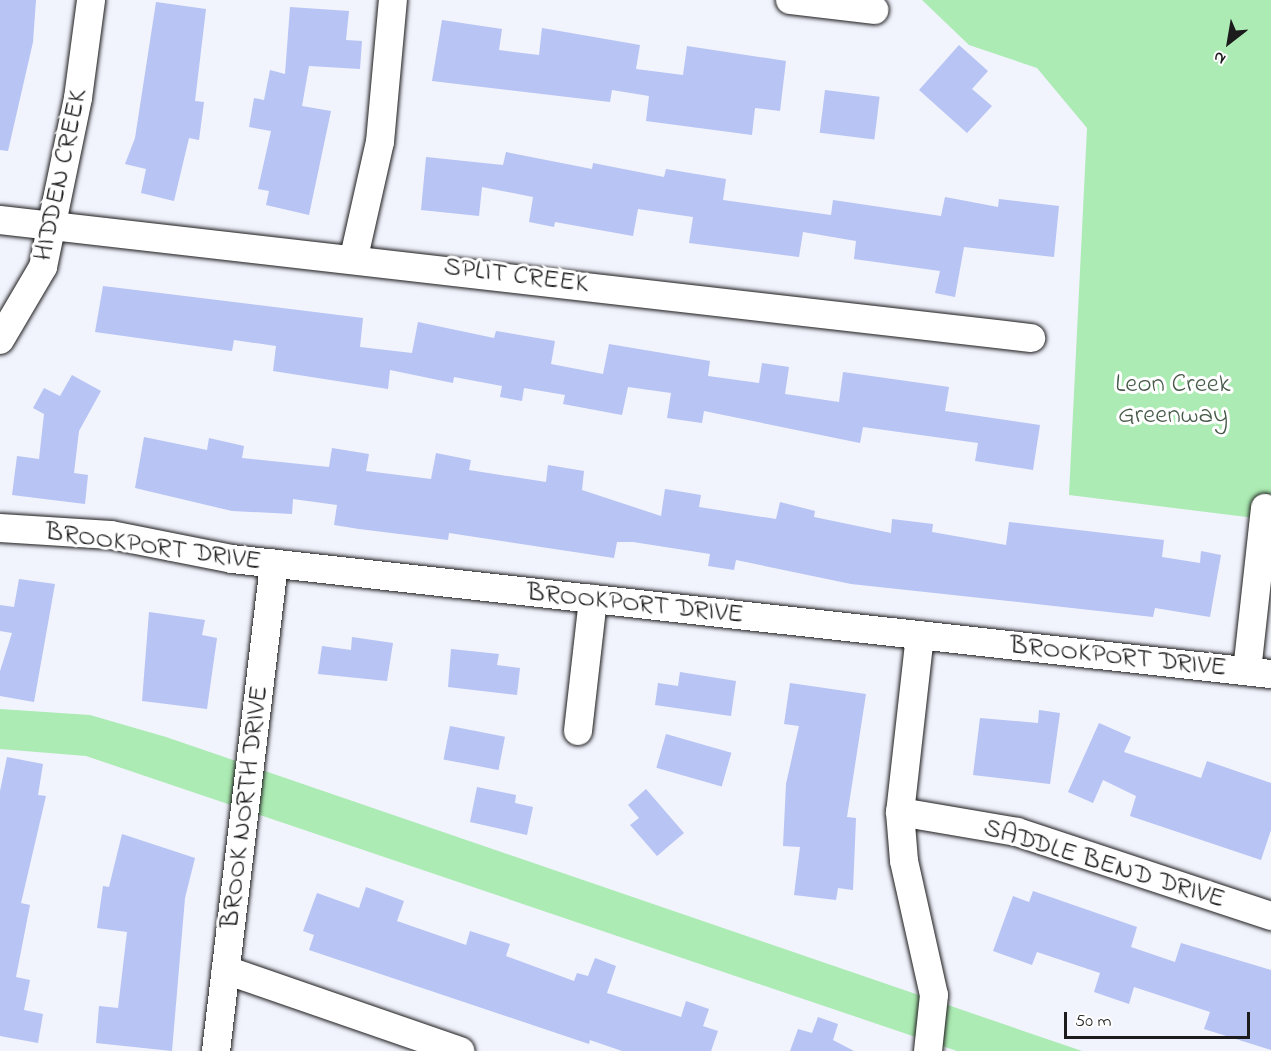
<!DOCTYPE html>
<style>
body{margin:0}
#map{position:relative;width:1271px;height:1051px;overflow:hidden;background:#f1f3fd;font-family:"Indie Flower",sans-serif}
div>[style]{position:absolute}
.green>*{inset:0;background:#acebb3}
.building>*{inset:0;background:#b7c4f4;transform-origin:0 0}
.roads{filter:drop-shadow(0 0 2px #1c1c1c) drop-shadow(0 0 2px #1c1c1c)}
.minor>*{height:28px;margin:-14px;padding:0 14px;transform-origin:14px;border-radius:14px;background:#fff}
span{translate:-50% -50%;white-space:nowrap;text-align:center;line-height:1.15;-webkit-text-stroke:6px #fff;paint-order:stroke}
.street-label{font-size:27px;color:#1c1c1c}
.park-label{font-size:27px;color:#475a49}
.north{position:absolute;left:1199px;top:12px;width:60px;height:60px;-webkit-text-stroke:4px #fff;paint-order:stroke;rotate:211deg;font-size:16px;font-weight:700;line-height:24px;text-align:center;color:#1c1c1c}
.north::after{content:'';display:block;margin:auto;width:21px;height:27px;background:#1c1c1c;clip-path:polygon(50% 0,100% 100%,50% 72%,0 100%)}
.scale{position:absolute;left:1064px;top:1012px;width:186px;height:27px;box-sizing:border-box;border:3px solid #1c1c1c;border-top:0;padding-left:8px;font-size:18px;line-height:21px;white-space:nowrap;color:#1c1c1c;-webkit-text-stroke:4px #fff;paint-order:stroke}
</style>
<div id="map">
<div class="green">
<div style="clip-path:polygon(1271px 0,1271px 520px,1069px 495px,1087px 128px,1037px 68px,969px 45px,922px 0)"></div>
<div style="clip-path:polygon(0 709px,90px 715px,166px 737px,1082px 1051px,957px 1051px,86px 756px,0 749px)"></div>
</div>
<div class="building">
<div style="clip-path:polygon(0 0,36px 0,33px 42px,8px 151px,0 150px)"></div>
<div style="clip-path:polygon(156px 2px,206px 9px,195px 101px,204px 102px,199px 140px,189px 138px,174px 201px,141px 193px,146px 169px,125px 164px,135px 138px)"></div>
<div style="clip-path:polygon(290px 7px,349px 11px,346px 40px,362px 41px,360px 69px,309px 66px,302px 106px,331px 111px,309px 215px,266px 205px,269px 191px,258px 189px,271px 131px,249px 127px,254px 98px,264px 100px,270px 70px,285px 74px)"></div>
<div style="clip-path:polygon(442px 20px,502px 29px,499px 50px,539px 55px,542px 28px,640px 45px,636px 69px,683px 75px,687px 46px,786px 61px,780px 111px,755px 108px,752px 135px,646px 121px,649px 96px,612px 90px,610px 102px,432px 81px)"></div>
<div style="clip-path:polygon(959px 45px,988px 71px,972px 89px,992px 106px,967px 133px,919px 90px)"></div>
<div style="left:825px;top:90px;width:55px;height:43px;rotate:7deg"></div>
<div style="clip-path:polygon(506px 152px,592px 169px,593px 163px,664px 177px,666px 169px,726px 179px,723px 200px,831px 215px,833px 200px,941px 216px,945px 197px,998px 207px,999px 199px,1059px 206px,1054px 257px,964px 247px,955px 297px,935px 293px,940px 271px,854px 259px,856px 241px,803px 232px,799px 257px,689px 243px,693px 217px,638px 209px,633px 236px,555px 222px,554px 227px,529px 222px,533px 197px,482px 187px,479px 216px,421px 210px,426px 157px,503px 165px)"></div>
<div style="clip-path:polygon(103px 286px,363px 318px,360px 347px,412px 353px,418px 322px,494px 338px,496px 331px,555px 341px,551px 364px,603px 374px,609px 344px,710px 361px,708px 376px,759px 383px,762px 363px,789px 367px,785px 394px,839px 402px,843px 372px,949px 387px,945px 411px,1040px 425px,1033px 470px,975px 461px,978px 443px,863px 427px,860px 443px,704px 411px,702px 423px,667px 418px,671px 393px,628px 387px,622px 415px,563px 404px,565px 395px,524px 388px,522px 401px,500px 397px,502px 386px,454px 377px,453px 383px,390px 370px,388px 389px,273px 371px,276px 346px,234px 340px,232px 351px,95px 332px)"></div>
<div style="clip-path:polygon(72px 375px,101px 391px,79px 431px,74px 473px,88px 475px,85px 504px,12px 495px,17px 456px,39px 459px,44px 414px,33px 408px,44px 388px,60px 396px)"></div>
<div style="clip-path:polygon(144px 437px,207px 450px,209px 438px,244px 446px,242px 458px,329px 467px,332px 448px,369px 454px,366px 471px,431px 479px,436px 453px,471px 460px,469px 470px,546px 482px,548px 465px,584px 471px,582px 490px,661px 516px,665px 489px,701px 495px,699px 507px,776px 519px,780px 502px,815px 511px,814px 517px,891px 533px,892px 519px,933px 524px,932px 532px,1006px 545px,1009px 522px,1164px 540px,1162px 557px,1200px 563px,1201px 551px,1221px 555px,1210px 617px,1155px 608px,1153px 617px,1027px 603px,851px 584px,736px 560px,734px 570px,708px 566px,710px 554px,633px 542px,617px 542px,614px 558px,449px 533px,448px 540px,359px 529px,334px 525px,337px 505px,293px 499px,292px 514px,232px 511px,135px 488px)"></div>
<div style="clip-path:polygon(19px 579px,55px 584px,34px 702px,0 696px,0 671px,12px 633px,0 631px,0 605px,14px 607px)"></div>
<div style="clip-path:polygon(149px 612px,205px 620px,202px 635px,217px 638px,207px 709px,142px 701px)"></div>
<div style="clip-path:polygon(352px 637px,393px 643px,387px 681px,318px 674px,322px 646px,351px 650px)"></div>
<div style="clip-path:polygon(451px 649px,499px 654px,497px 665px,520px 668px,517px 695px,448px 687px)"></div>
<div style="clip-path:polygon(680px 672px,736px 681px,731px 716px,655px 705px,658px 683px,678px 686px)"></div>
<div style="clip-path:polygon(790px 683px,866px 694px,847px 817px,856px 818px,853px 890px,838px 888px,836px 900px,794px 895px,800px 847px,783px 846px,786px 784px,799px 726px,784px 724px)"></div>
<div style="clip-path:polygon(1039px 710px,1060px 713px,1050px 784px,973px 775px,980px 718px,1038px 723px)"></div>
<div style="clip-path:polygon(1099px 723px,1131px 737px,1124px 752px,1201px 778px,1207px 761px,1271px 783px,1271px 830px,1261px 860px,1130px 816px,1136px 796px,1103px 780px,1093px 803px,1068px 792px)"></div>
<div style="left:450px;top:726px;width:56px;height:34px;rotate:11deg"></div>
<div style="left:666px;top:734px;width:68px;height:35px;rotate:16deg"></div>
<div style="clip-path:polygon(7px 757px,43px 764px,38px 795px,46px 796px,21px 903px,30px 905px,16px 977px,30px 980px,24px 1010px,43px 1014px,38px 1043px,0 1036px,0 791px)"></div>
<div style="clip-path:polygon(477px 787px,516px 795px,515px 803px,533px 807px,527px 835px,470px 822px)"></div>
<div style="clip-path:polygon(646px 789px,684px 833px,657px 856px,630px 825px,639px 818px,628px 805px)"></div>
<div style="clip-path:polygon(122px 834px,195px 858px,185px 898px,172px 1051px,96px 1043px,99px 1006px,118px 1008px,127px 932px,97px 928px,103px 886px,109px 887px)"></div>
<div style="clip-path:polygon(366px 887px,404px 901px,397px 921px,466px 945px,470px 931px,510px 944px,506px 956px,574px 981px,577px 973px,588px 976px,595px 958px,616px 966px,607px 993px,681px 1017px,686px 1001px,709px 1009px,703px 1026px,718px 1031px,711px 1051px,622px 1051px,590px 1040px,589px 1044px,309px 950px,314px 935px,303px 931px,317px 893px,359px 908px)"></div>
<div style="clip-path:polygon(1033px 891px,1137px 927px,1131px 947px,1175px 962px,1181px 943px,1271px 970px,1271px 1050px,1204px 1029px,1210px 1012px,1134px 987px,1129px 1004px,1094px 992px,1100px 973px,1037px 952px,1032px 965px,993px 951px,1013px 896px,1029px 902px)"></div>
<div style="clip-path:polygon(818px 1017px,838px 1024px,833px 1040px,854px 1051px,790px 1051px,798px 1029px,812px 1033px)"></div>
</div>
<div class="roads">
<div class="minor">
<div style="left:790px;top:0;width:85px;rotate:6.8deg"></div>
<div style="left:0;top:220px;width:1038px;rotate:6.53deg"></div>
<div style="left:354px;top:257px;width:118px;rotate:-77.3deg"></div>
<div style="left:380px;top:142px;width:143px;rotate:-84.8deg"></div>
<div style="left:0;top:340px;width:85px;rotate:-59.5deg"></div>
<div style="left:43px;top:267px;width:173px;rotate:-78.3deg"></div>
<div style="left:78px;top:98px;width:99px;rotate:-82.4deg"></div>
<div style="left:0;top:528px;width:111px;rotate:3.6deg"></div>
<div style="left:111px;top:535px;width:123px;rotate:11.2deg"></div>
<div style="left:232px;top:559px;width:1045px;rotate:6.32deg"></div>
<div style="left:920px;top:635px;width:178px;rotate:96.4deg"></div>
<div style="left:900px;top:812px;width:49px;rotate:85.3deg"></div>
<div style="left:904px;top:861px;width:137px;rotate:77.4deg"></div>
<div style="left:934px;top:995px;width:56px;rotate:96.1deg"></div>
<div style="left:1247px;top:671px;width:164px;rotate:-83.7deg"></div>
<div style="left:578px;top:731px;width:133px;rotate:-83.5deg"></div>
<div style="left:900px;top:812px;width:119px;rotate:9.7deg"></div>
<div style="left:1017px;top:832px;width:268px;rotate:18.3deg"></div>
<div style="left:226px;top:970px;width:248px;rotate:19.1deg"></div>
<div style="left:216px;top:1051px;width:491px;rotate:-83.2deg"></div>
</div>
</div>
<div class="street-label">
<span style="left:61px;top:175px;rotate:-78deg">HIDDEN CREEK</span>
<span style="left:516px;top:276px;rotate:7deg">SPLIT CREEK</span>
<span style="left:153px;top:547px;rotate:8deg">BROOKPORT DRIVE</span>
<span style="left:635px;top:604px;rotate:6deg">BROOKPORT DRIVE</span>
<span style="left:1118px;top:657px;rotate:6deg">BROOKPORT DRIVE</span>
<span style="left:245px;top:807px;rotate:-83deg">BROOK NORTH DRIVE</span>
<span style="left:1104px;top:864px;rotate:17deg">SADDLE BEND DRIVE</span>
</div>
<div class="park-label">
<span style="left:1173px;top:400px">Leon Creek<br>Greenway</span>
</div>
<div class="north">N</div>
<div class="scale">50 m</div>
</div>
